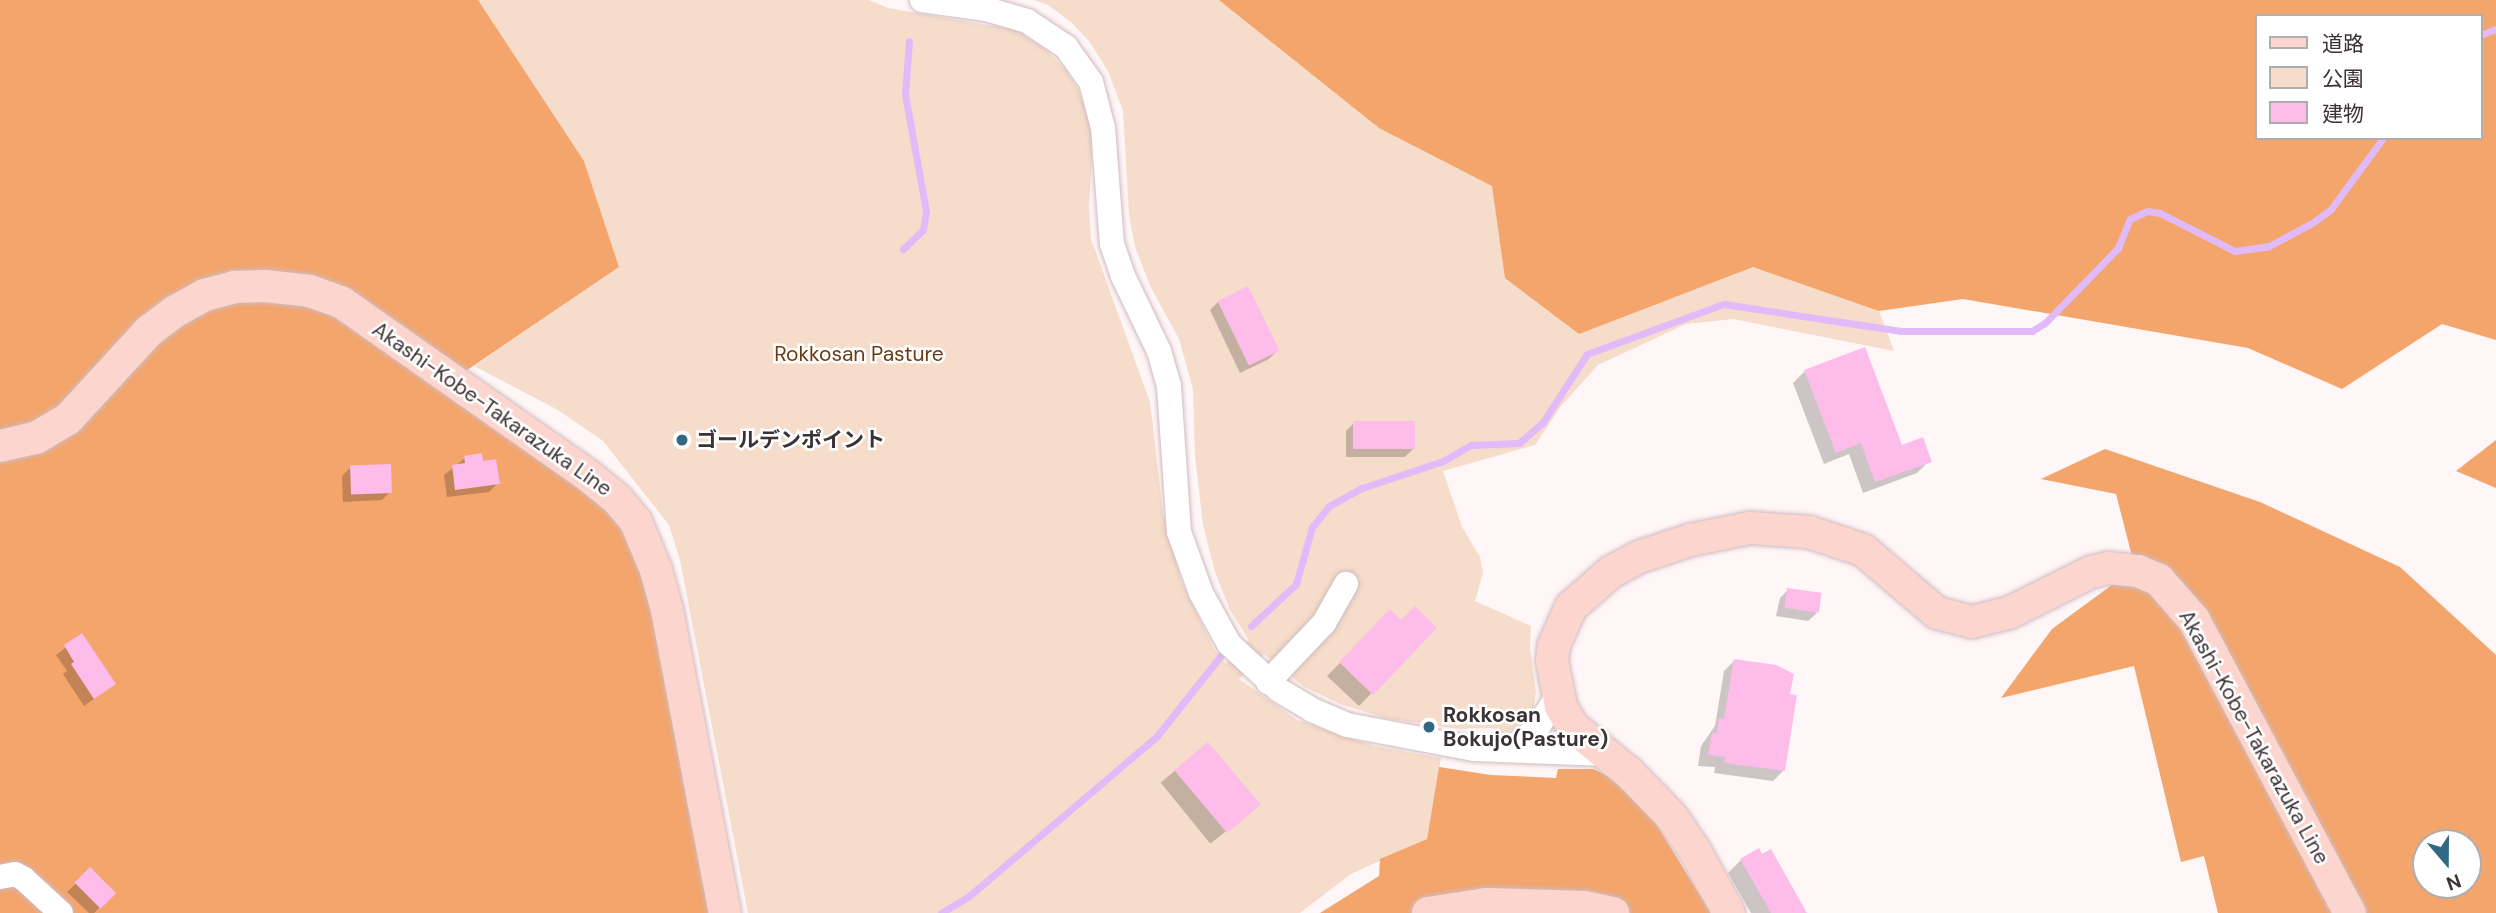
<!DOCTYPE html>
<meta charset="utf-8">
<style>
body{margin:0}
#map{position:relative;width:2496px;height:913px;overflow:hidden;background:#fff6f7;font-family:"DM Sans","Noto Sans JP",sans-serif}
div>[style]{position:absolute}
.green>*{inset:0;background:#f6dcca}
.forest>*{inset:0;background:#f3a56c}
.shadow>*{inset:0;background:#0003;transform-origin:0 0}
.stream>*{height:7px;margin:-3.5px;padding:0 3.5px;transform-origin:3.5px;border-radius:3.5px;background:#e1bbf9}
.building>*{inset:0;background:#fdbce9;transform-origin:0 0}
.roads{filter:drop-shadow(0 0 2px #d0bbbf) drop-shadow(0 0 2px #d0bbbf)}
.minor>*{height:24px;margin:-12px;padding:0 12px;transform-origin:12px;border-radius:12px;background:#fff}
.major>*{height:32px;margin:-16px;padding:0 16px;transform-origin:16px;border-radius:16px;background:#fcd5ce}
.dots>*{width:19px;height:19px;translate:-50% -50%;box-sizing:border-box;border:4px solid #fff;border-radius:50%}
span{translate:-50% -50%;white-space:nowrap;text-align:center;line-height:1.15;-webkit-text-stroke:5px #fff;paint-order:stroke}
.park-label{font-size:21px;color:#6d3b11}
.street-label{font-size:21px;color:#3a3234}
.poi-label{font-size:21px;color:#3a3234;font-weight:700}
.left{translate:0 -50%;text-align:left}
.legend{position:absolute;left:2255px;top:14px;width:228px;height:126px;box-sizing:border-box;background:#fff;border:2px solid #b0adae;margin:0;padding:9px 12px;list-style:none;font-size:21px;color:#3a3234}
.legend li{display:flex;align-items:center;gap:14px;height:35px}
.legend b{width:35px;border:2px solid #b0adae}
.north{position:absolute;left:2412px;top:829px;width:70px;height:70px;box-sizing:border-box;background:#fff;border:2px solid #b0adae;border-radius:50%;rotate:160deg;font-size:19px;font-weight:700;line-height:28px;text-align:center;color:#3a3234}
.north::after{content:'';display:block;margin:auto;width:24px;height:32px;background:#336884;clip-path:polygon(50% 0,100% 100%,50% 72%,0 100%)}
</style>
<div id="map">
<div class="green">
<div style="clip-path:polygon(478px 0,869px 0,888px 8px,1016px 30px,1044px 48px,1066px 70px,1079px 91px,1088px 116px,1093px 137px,1089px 208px,1091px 239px,1150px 402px,1163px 513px,1182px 583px,1214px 649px,1226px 664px,1249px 640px,1230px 610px,1215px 572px,1203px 525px,1195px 456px,1193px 389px,1179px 339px,1151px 288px,1135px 247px,1129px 215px,1123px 111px,1108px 71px,1089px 41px,1071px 22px,1048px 5px,1034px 0,1709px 0,1879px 311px,1894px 351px,1733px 319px,1686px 324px,1598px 365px,1561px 406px,1535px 445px,1443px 471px,1462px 527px,1480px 557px,1483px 573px,1475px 601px,1531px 626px,1530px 648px,1536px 692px,1533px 711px,1514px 729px,1493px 737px,1494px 728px,1461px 729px,1389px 719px,1340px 704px,1303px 686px,1264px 654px,1239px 679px,1297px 720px,1374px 746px,1441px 758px,1427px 839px,1351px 874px,1300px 913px,748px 913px,680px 560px,669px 525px,603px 441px,558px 410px,474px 366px,619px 267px,584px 161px)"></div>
</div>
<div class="forest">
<div style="clip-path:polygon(0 0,478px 0,584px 161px,619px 267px,448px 383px,589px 486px,628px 532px,654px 615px,688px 807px,711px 913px,0 913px)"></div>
<div style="clip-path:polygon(evenodd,1219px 0,2496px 0,2496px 340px,2442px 324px,2342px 389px,2248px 348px,1963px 299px,1879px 311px,1753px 267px,1579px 334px,1505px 278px,1492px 186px,1379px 128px,1219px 0,2256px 16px,2480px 16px,2480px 138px,2256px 138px,2256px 16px)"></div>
<div style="clip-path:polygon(2496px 440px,2496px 488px,2456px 471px)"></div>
<div style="clip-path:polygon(evenodd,2105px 449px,2260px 502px,2400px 567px,2496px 655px,2496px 913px,2218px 913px,2204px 856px,2181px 862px,2134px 666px,2001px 698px,2052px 629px,2135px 568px,2116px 494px,2041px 479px,2105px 449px,2426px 843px,2468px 843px,2468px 885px,2426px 885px,2426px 843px)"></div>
<div style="clip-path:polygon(1439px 767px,1491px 775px,1556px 778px,1558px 769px,1594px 769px,1619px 782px,1644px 806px,1660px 830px,1711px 913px,1320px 913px,1379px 876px,1380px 859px,1427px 839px)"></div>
</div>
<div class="shadow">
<div style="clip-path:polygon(1218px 302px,1278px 350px,1269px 359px,1240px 373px,1210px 310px)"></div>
<div style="clip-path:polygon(1805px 371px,1901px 447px,1929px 461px,1917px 473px,1863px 493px,1849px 454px,1824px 464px,1793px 383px)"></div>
<div style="clip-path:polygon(1354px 423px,1413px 449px,1405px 457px,1346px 457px,1346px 431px)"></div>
<div style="clip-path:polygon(465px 458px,481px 463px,498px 483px,489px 492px,447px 497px,444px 475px)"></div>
<div style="clip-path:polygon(350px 468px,390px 492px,382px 500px,343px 502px,342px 476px)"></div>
<div style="clip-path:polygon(1788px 590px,1817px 613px,1808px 621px,1776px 616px,1780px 598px)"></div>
<div style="clip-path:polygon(1390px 612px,1401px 622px,1435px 628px,1359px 706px,1327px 676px)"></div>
<div style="clip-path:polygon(82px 635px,114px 684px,84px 706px,63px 674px,67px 671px,56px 655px)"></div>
<div style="clip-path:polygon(1735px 660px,1784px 770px,1773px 781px,1714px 773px,1715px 767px,1698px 766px,1701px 746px,1715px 726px,1724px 671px)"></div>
<div style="left:1208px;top:744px;width:79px;height:61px;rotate:51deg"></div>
<div style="clip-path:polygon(1741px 860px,1805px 913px,1751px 913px,1728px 873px)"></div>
<div style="clip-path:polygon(90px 870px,114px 893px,94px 913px,89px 913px,67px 892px)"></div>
</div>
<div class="stream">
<div style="left:2480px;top:35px;width:17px;rotate:-21deg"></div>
<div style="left:903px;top:249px;width:28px;rotate:-44deg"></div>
<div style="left:923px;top:230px;width:19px;rotate:-81deg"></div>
<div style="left:926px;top:211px;width:119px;rotate:-100.2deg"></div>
<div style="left:905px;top:94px;width:53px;rotate:-85.7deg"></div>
<div style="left:1251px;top:626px;width:62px;rotate:-43deg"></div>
<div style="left:1296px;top:584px;width:59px;rotate:-74.3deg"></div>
<div style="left:1312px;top:527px;width:27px;rotate:-51deg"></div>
<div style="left:1329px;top:506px;width:38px;rotate:-29deg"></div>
<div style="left:1362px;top:488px;width:85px;rotate:-18.4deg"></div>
<div style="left:1443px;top:461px;width:32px;rotate:-30deg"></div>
<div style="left:1471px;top:445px;width:48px;rotate:-2.4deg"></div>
<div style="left:1519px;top:443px;width:32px;rotate:-41deg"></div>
<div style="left:1543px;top:422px;width:81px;rotate:-57.1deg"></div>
<div style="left:1587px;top:354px;width:146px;rotate:-20.1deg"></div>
<div style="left:1724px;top:304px;width:179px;rotate:8.7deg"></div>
<div style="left:1901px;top:331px;width:131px"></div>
<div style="left:2032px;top:331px;width:15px;rotate:-32deg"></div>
<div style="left:2045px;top:323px;width:105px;rotate:-45.8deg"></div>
<div style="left:2118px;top:248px;width:31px;rotate:-68deg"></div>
<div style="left:2130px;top:219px;width:19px;rotate:-25deg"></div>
<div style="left:2147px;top:211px;width:13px;rotate:9deg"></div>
<div style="left:2160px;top:213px;width:84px;rotate:26.9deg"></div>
<div style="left:2235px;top:251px;width:34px;rotate:-8deg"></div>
<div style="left:2269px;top:246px;width:49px;rotate:-28.1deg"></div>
<div style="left:2312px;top:223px;width:24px;rotate:-36deg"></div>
<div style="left:2331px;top:209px;width:88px;rotate:-53.8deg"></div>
<div style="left:941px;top:913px;width:31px;rotate:-31deg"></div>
<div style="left:968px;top:897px;width:248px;rotate:-40.4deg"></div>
<div style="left:1157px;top:736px;width:105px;rotate:-51.6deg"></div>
</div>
<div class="building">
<div style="left:1248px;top:286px;width:72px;height:34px;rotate:64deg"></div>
<div style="clip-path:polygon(1865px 347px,1902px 445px,1923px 437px,1932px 462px,1875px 482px,1861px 443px,1836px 453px,1804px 370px)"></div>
<div style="left:1353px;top:421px;width:62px;height:28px"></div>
<div style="clip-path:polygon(482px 453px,483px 461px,496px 459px,500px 484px,455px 490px,452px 465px,465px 463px,464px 456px)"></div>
<div style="left:391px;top:464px;width:29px;height:41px;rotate:88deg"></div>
<div style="left:1787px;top:588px;width:35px;height:20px;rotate:8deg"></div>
<div style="clip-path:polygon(1415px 606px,1437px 628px,1373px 695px,1339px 662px,1390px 609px,1401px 620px)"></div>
<div style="clip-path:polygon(82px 633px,116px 684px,94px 699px,71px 664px,74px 662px,64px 645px)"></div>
<div style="clip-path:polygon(1734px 659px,1776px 665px,1794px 674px,1790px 694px,1797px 695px,1785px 771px,1724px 763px,1725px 757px,1708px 755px,1712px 733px,1717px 733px,1719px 718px,1724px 719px)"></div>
<div style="left:1208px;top:742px;width:82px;height:44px;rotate:50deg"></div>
<div style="clip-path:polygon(1759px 848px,1762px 854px,1771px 849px,1807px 913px,1771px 913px,1740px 859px)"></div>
<div style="left:90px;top:867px;width:37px;height:22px;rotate:45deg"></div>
</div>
<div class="roads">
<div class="minor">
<div style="left:922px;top:0;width:65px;rotate:8deg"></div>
<div style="left:986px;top:9px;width:43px;rotate:16.3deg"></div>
<div style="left:1027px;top:21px;width:47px;rotate:33.7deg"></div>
<div style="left:1066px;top:47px;width:43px;rotate:54.5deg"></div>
<div style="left:1091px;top:82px;width:48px;rotate:75.4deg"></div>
<div style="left:1103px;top:128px;width:116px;rotate:85.6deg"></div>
<div style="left:1112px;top:244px;width:34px;rotate:71deg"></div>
<div style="left:1123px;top:276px;width:83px;rotate:64.4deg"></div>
<div style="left:1159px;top:351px;width:36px;rotate:74deg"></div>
<div style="left:1169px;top:386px;width:146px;rotate:86.1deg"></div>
<div style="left:1179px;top:532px;width:65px;rotate:70.2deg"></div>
<div style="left:1201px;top:593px;width:58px;rotate:61.2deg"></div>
<div style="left:1229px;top:644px;width:68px;rotate:42.6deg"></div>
<div style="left:1279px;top:690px;width:39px;rotate:31deg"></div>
<div style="left:1312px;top:710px;width:38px;rotate:23deg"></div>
<div style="left:1347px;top:725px;width:129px;rotate:10.7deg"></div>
<div style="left:1474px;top:749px;width:132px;rotate:2.2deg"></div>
<div style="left:1268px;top:682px;width:81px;rotate:-46.5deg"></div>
<div style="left:1324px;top:623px;width:45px;rotate:-60.6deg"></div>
<div style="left:1504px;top:750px;width:20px;rotate:-27deg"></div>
<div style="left:1522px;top:741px;width:21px;rotate:-41deg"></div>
<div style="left:1538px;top:727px;width:38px;rotate:-58deg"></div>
<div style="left:0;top:877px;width:15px;rotate:-11deg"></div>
<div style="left:15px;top:874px;width:10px;rotate:29deg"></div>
<div style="left:24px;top:879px;width:50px;rotate:42.6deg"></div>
</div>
<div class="major">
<div style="left:0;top:446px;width:37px;rotate:-13deg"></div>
<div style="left:36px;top:438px;width:37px;rotate:-31deg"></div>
<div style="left:68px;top:419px;width:120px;rotate:-47.4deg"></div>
<div style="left:149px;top:331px;width:31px;rotate:-37deg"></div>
<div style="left:174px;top:312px;width:35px;rotate:-29deg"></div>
<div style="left:205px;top:295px;width:30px;rotate:-15deg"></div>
<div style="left:234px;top:287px;width:31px;rotate:-2deg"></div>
<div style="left:265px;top:286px;width:45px;rotate:6.3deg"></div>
<div style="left:310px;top:291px;width:33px;rotate:20deg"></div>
<div style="left:341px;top:302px;width:306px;rotate:35.1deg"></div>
<div style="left:591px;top:478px;width:33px;rotate:39deg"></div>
<div style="left:617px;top:499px;width:30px;rotate:50deg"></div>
<div style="left:636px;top:522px;width:52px;rotate:67.4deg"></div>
<div style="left:656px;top:570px;width:41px;rotate:74.6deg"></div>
<div style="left:667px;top:610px;width:309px;rotate:79.2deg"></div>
<div style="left:1428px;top:913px;width:60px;rotate:-8.7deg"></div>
<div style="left:1487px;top:904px;width:97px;rotate:1.8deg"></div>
<div style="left:1584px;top:907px;width:30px;rotate:12deg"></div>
<div style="left:1729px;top:913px;width:71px;rotate:-118.7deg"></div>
<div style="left:1695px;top:851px;width:41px;rotate:-124.1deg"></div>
<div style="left:1672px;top:817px;width:62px;rotate:-134.3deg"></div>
<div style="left:1629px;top:773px;width:74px;rotate:-140.5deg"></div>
<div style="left:1572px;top:726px;width:23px;rotate:-119deg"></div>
<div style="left:1561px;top:706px;width:46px;rotate:-101.3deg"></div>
<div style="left:1552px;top:661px;width:16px;rotate:-83deg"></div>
<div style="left:1554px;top:645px;width:42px;rotate:-65.9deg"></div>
<div style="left:1571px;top:607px;width:53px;rotate:-41.2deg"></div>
<div style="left:1611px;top:572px;width:32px;rotate:-28deg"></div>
<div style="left:1639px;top:557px;width:54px;rotate:-18.4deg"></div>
<div style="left:1690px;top:540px;width:61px;rotate:-11.3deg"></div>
<div style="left:1750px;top:528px;width:59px;rotate:3.9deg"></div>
<div style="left:1809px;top:532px;width:57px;rotate:18.4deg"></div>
<div style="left:1863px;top:550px;width:97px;rotate:40.4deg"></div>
<div style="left:1937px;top:613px;width:36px;rotate:14deg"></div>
<div style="left:1972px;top:622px;width:38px;rotate:-14deg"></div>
<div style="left:2009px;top:613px;width:92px;rotate:-26.6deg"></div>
<div style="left:2091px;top:572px;width:17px;rotate:-13deg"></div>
<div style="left:2108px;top:568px;width:30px;rotate:6deg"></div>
<div style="left:2138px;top:571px;width:23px;rotate:23deg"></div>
<div style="left:2159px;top:580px;width:53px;rotate:48.8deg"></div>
<div style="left:2194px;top:620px;width:332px;rotate:62deg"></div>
</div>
</div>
<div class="dots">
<div style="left:682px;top:440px;background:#336884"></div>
<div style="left:1429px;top:727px;background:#336884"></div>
</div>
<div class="park-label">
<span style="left:859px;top:354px">Rokkosan Pasture</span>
</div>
<div class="street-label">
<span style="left:492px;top:409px;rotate:35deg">Akashi-Kobe-Takarazuka Line</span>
<span style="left:2254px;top:737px;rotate:61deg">Akashi-Kobe-Takarazuka Line</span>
</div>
<div class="poi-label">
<span class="left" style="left:696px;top:440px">ゴールデンポイント</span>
<span class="left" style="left:1443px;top:727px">Rokkosan<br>Bokujo(Pasture)</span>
</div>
<ul class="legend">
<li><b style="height:9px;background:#fcd5ce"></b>道路</li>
<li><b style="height:19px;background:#f6dcca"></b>公園</li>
<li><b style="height:19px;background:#fdbce9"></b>建物</li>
</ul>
<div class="north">N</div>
</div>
